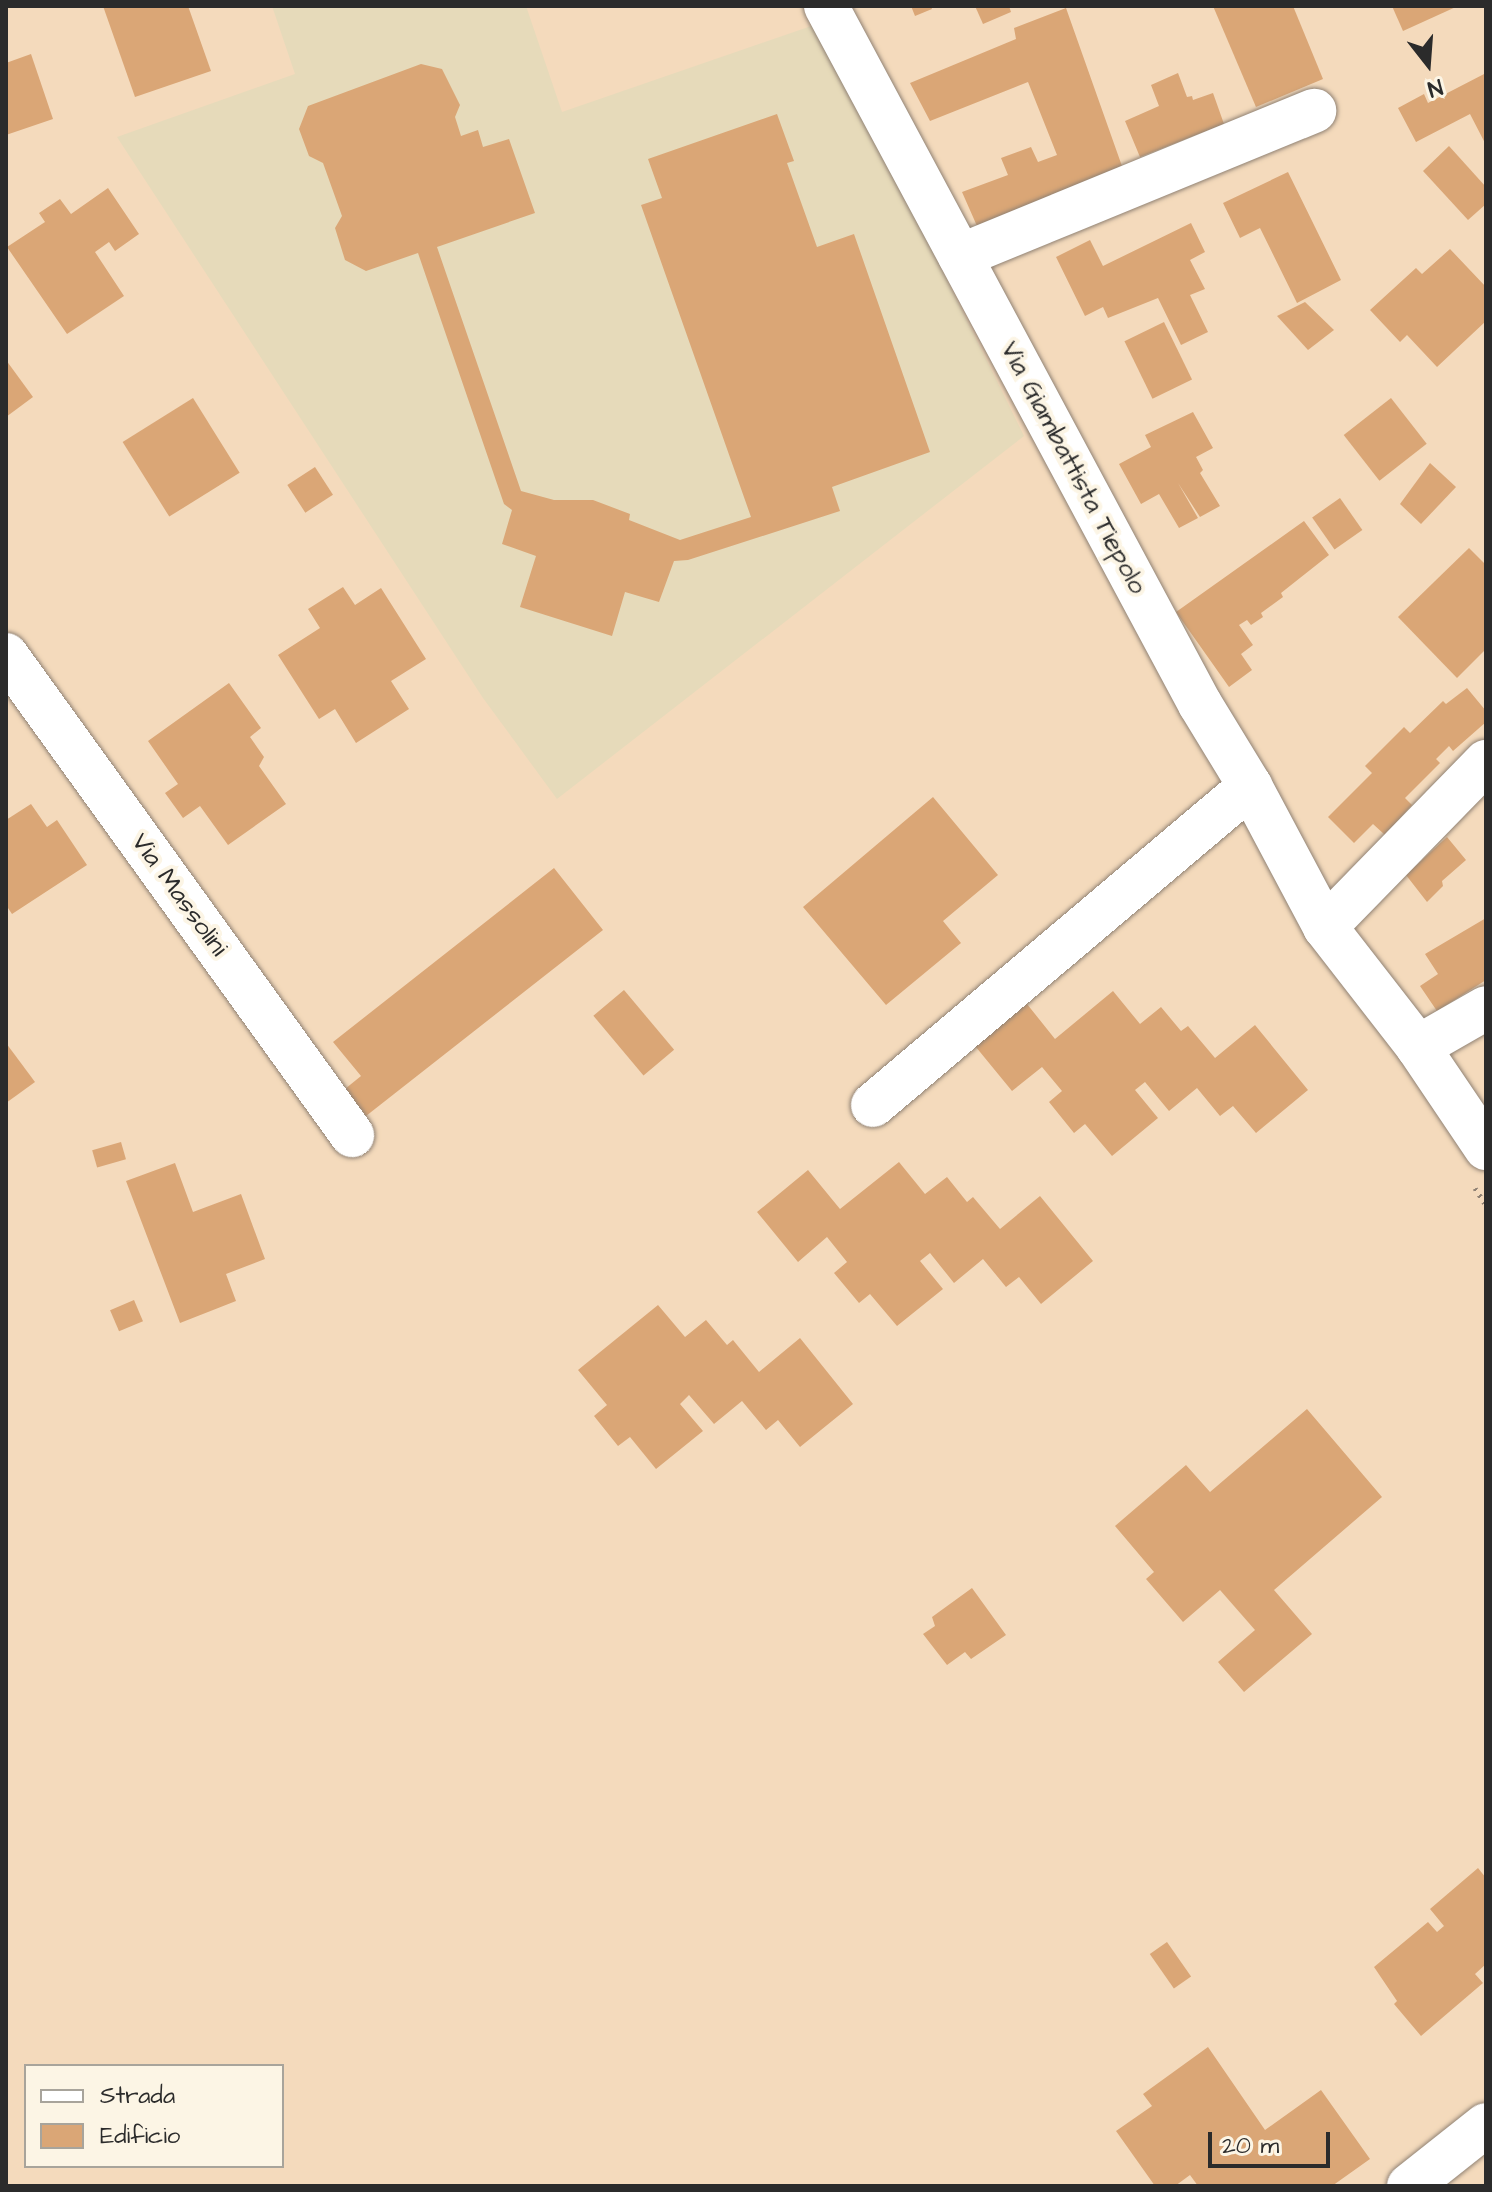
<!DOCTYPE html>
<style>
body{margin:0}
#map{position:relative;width:1492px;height:2192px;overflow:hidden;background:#f4dabc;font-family:"Architects Daughter",sans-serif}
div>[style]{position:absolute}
.built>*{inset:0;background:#e6daba}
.building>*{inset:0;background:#daa676;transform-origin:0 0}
.path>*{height:5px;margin-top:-2.5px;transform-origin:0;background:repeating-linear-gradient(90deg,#908274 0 2px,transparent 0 8px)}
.roads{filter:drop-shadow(0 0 2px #908274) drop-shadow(0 0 2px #908274)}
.minor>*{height:44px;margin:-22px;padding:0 22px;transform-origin:22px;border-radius:22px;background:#fff}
span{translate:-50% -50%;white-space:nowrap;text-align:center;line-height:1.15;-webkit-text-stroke:8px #fcf5e5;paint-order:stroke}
.street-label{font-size:26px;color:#2b2b2b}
.frame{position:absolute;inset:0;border:8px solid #2b2b2b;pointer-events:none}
.legend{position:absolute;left:24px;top:2064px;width:260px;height:104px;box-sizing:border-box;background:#fcf5e5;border:2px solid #a8a49b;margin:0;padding:10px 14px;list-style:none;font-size:24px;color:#2b2b2b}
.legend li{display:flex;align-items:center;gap:16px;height:40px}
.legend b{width:40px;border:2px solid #a8a49b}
.north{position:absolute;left:1388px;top:24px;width:80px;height:80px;-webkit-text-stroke:6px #fcf5e5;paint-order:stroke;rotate:163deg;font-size:22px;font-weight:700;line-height:32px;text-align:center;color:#2b2b2b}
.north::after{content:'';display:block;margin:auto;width:28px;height:36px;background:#2b2b2b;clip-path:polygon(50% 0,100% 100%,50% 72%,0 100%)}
.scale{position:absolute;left:1208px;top:2132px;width:122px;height:36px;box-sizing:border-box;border:4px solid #2b2b2b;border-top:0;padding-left:10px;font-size:24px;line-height:28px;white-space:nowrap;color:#2b2b2b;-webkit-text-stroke:6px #fcf5e5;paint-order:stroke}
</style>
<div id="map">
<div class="built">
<div style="clip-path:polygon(272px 6px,526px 6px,562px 112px,820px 23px,1024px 436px,557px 799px,483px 698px,117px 137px,295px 74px)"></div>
</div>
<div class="building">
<div style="clip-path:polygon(103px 6px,188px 6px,211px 71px,135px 97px)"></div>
<div style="clip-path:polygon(911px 6px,931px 6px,932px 9px,915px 16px)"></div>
<div style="clip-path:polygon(975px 6px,1009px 6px,1011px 12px,983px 24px)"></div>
<div style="clip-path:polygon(1213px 6px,1293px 6px,1323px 79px,1256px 107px)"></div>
<div style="clip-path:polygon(1392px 6px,1458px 6px,1403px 31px)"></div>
<div style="clip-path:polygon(1066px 8px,1123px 169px,977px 226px,962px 192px,1008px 175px,1001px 158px,1031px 147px,1038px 162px,1057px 155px,1028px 82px,930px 121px,910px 83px,1016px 39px,1014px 28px)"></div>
<div style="clip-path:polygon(31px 54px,53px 119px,6px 135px,6px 63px)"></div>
<div style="clip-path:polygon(421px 64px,442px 69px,460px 105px,455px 117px,461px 136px,478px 130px,483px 147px,509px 139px,535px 213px,437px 247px,521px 491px,554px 500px,593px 500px,630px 514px,629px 520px,680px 540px,751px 517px,641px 205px,662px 198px,648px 159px,777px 114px,794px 161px,787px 163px,817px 247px,854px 234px,930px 452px,832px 487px,840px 511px,688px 560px,674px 561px,659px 602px,625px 592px,612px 636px,520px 607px,536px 556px,502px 544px,512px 510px,504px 504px,418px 253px,366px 271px,345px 260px,335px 228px,342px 216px,323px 163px,309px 156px,299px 129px,308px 106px)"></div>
<div style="clip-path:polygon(1178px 73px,1187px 97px,1192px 96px,1193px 100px,1213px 93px,1224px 124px,1140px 157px,1125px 121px,1159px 106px,1151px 85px)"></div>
<div style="clip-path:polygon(1486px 73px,1486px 145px,1470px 114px,1416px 142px,1398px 108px,1424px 94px,1428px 103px)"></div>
<div style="clip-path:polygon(1449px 146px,1486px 187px,1486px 204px,1468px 220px,1423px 171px)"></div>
<div style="clip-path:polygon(1288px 172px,1341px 280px,1297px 303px,1260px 228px,1240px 238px,1223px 203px)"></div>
<div style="clip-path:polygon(108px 188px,139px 234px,115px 251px,109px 242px,95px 252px,124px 296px,67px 334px,7px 247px,45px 222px,39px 213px,60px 199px,71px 214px)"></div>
<div style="clip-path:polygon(1191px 223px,1205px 252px,1190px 260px,1205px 289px,1190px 295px,1208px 332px,1181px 345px,1158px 298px,1108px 318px,1103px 307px,1085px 316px,1056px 257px,1090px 240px,1103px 266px)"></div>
<div style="clip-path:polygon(1450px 249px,1486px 287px,1486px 321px,1437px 367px,1407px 335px,1400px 342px,1370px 310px,1416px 268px,1422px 274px)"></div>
<div style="clip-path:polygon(1305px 302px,1334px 330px,1308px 350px,1277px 316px)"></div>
<div style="left:1164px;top:322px;width:64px;height:44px;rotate:64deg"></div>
<div style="clip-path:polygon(6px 360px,33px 397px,6px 417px)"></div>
<div style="left:193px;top:398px;width:88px;height:83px;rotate:58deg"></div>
<div style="left:1391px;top:398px;width:58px;height:60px;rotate:52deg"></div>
<div style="clip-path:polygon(1193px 412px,1213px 448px,1196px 457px,1203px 470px,1200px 473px,1220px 506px,1200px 517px,1178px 483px,1198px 518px,1179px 528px,1159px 494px,1141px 504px,1119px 464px,1151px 447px,1145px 435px)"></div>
<div style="clip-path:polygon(1430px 463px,1456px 487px,1421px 524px,1400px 504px)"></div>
<div style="left:315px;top:467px;width:33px;height:33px;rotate:57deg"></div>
<div style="left:1340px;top:498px;width:39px;height:34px;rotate:55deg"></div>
<div style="clip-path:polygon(1304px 521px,1329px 555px,1281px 593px,1283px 597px,1261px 613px,1263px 617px,1251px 625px,1247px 620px,1239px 625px,1253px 645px,1241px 654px,1252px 670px,1229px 687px,1176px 612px)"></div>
<div style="clip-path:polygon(1469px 548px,1486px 565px,1486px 649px,1457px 678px,1398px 617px)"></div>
<div style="clip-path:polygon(343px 587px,355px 605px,381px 588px,426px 659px,391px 681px,409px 709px,356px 743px,335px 709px,319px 719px,278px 655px,320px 628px,308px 609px)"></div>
<div style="clip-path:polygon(229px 683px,261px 728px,250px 737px,264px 757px,259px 766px,286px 804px,228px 845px,200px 806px,183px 818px,165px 793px,178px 784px,148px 741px)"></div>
<div style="clip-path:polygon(1467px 688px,1486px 711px,1486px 722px,1453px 751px,1449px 746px,1436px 759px,1440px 763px,1405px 798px,1412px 805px,1385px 835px,1373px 824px,1354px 843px,1328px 817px,1372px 773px,1365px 766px,1404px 727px,1410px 733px,1443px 701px,1446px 704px)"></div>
<div style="clip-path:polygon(933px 797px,998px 875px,943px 921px,961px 943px,886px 1005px,803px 907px)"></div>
<div style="clip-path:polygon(31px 804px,47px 827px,57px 820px,87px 865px,12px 914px,6px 905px,6px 820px)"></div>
<div style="clip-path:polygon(1447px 837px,1466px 860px,1442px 881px,1443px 886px,1427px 902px,1406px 875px)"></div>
<div style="clip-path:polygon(554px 868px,603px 930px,366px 1116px,345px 1089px,361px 1076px,333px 1042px)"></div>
<div style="clip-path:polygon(1486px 918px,1486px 980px,1437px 1011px,1420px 986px,1438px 974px,1425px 954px)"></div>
<div style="left:624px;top:990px;width:78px;height:40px;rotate:50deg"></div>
<div style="clip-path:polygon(1113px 991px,1140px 1024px,1161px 1007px,1181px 1031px,1188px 1026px,1215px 1058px,1255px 1025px,1308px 1090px,1256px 1133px,1233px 1106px,1220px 1116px,1197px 1088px,1169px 1111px,1145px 1082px,1135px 1090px,1158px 1118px,1112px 1156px,1085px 1124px,1074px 1133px,1049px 1102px,1062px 1091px,1042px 1067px,1012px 1091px,971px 1041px,1023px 999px,1055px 1039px)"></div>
<div style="clip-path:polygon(6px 1043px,35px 1082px,6px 1103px)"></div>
<div style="left:121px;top:1142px;width:18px;height:30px;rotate:74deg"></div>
<div style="clip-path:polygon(899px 1162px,925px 1194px,947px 1177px,967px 1202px,973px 1197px,1000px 1229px,1040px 1196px,1093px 1261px,1041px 1304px,1019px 1277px,1006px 1287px,983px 1259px,954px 1283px,930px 1253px,920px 1261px,943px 1289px,897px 1326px,870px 1294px,859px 1303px,834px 1273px,847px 1262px,827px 1237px,798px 1262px,757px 1212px,808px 1170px,840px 1209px)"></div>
<div style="clip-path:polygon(175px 1163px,193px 1212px,241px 1194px,265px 1259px,226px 1274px,236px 1301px,180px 1323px,126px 1181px)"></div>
<div style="left:134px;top:1300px;width:23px;height:26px;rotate:67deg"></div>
<div style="clip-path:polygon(658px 1305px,685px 1337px,706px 1320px,727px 1345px,733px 1340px,759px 1372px,800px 1338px,853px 1404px,800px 1447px,778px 1420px,766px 1430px,742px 1401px,714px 1424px,689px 1395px,680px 1404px,703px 1431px,656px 1469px,630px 1437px,618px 1446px,594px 1416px,607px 1405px,578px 1370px)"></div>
<div style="clip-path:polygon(1307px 1409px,1382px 1497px,1274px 1590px,1312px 1634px,1244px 1692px,1218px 1662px,1255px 1630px,1220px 1590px,1183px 1622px,1146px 1579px,1154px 1572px,1115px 1526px,1186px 1465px,1210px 1492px)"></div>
<div style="clip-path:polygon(972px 1588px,1006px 1635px,971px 1659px,965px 1652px,947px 1665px,923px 1634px,935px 1626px,932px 1617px)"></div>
<div style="clip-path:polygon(1478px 1868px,1486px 1878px,1486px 1964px,1475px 1974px,1483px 1983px,1421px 2036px,1394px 2004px,1397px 2001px,1374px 1967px,1428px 1922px,1437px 1932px,1444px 1926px,1430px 1909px)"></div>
<div style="left:1167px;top:1942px;width:42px;height:21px;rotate:55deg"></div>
<div style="clip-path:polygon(1208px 2047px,1265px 2130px,1321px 2090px,1370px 2159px,1332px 2186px,1198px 2186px,1190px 2175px,1175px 2186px,1155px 2186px,1116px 2131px,1152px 2106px,1143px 2094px)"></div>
</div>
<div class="path">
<div style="left:1475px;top:1188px;width:20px;rotate:57deg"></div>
</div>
<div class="roads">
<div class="minor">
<div style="left:826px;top:6px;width:792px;rotate:61.82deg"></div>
<div style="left:1200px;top:704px;width:96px;rotate:58.6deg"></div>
<div style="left:1250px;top:786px;width:160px;rotate:62deg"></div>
<div style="left:1325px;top:927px;width:152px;rotate:52.2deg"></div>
<div style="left:1418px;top:1047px;width:122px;rotate:56deg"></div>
<div style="left:960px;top:256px;width:383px;rotate:-22.3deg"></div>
<div style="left:6px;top:655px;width:592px;rotate:54.21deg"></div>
<div style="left:1325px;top:927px;width:231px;rotate:-45.7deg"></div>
<div style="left:1418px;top:1047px;width:78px;rotate:-29.8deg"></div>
<div style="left:873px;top:1105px;width:494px;rotate:-40.2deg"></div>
<div style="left:1409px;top:2186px;width:98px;rotate:-38.4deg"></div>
</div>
</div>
<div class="street-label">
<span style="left:1073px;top:468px;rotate:62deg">Via Giambattista Tiepolo</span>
<span style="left:179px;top:895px;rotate:54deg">Via Massolini</span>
</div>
<div class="frame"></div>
<ul class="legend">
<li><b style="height:10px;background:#fff"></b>Strada</li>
<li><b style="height:22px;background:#daa676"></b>Edificio</li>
</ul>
<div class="north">N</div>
<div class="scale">20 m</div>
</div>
